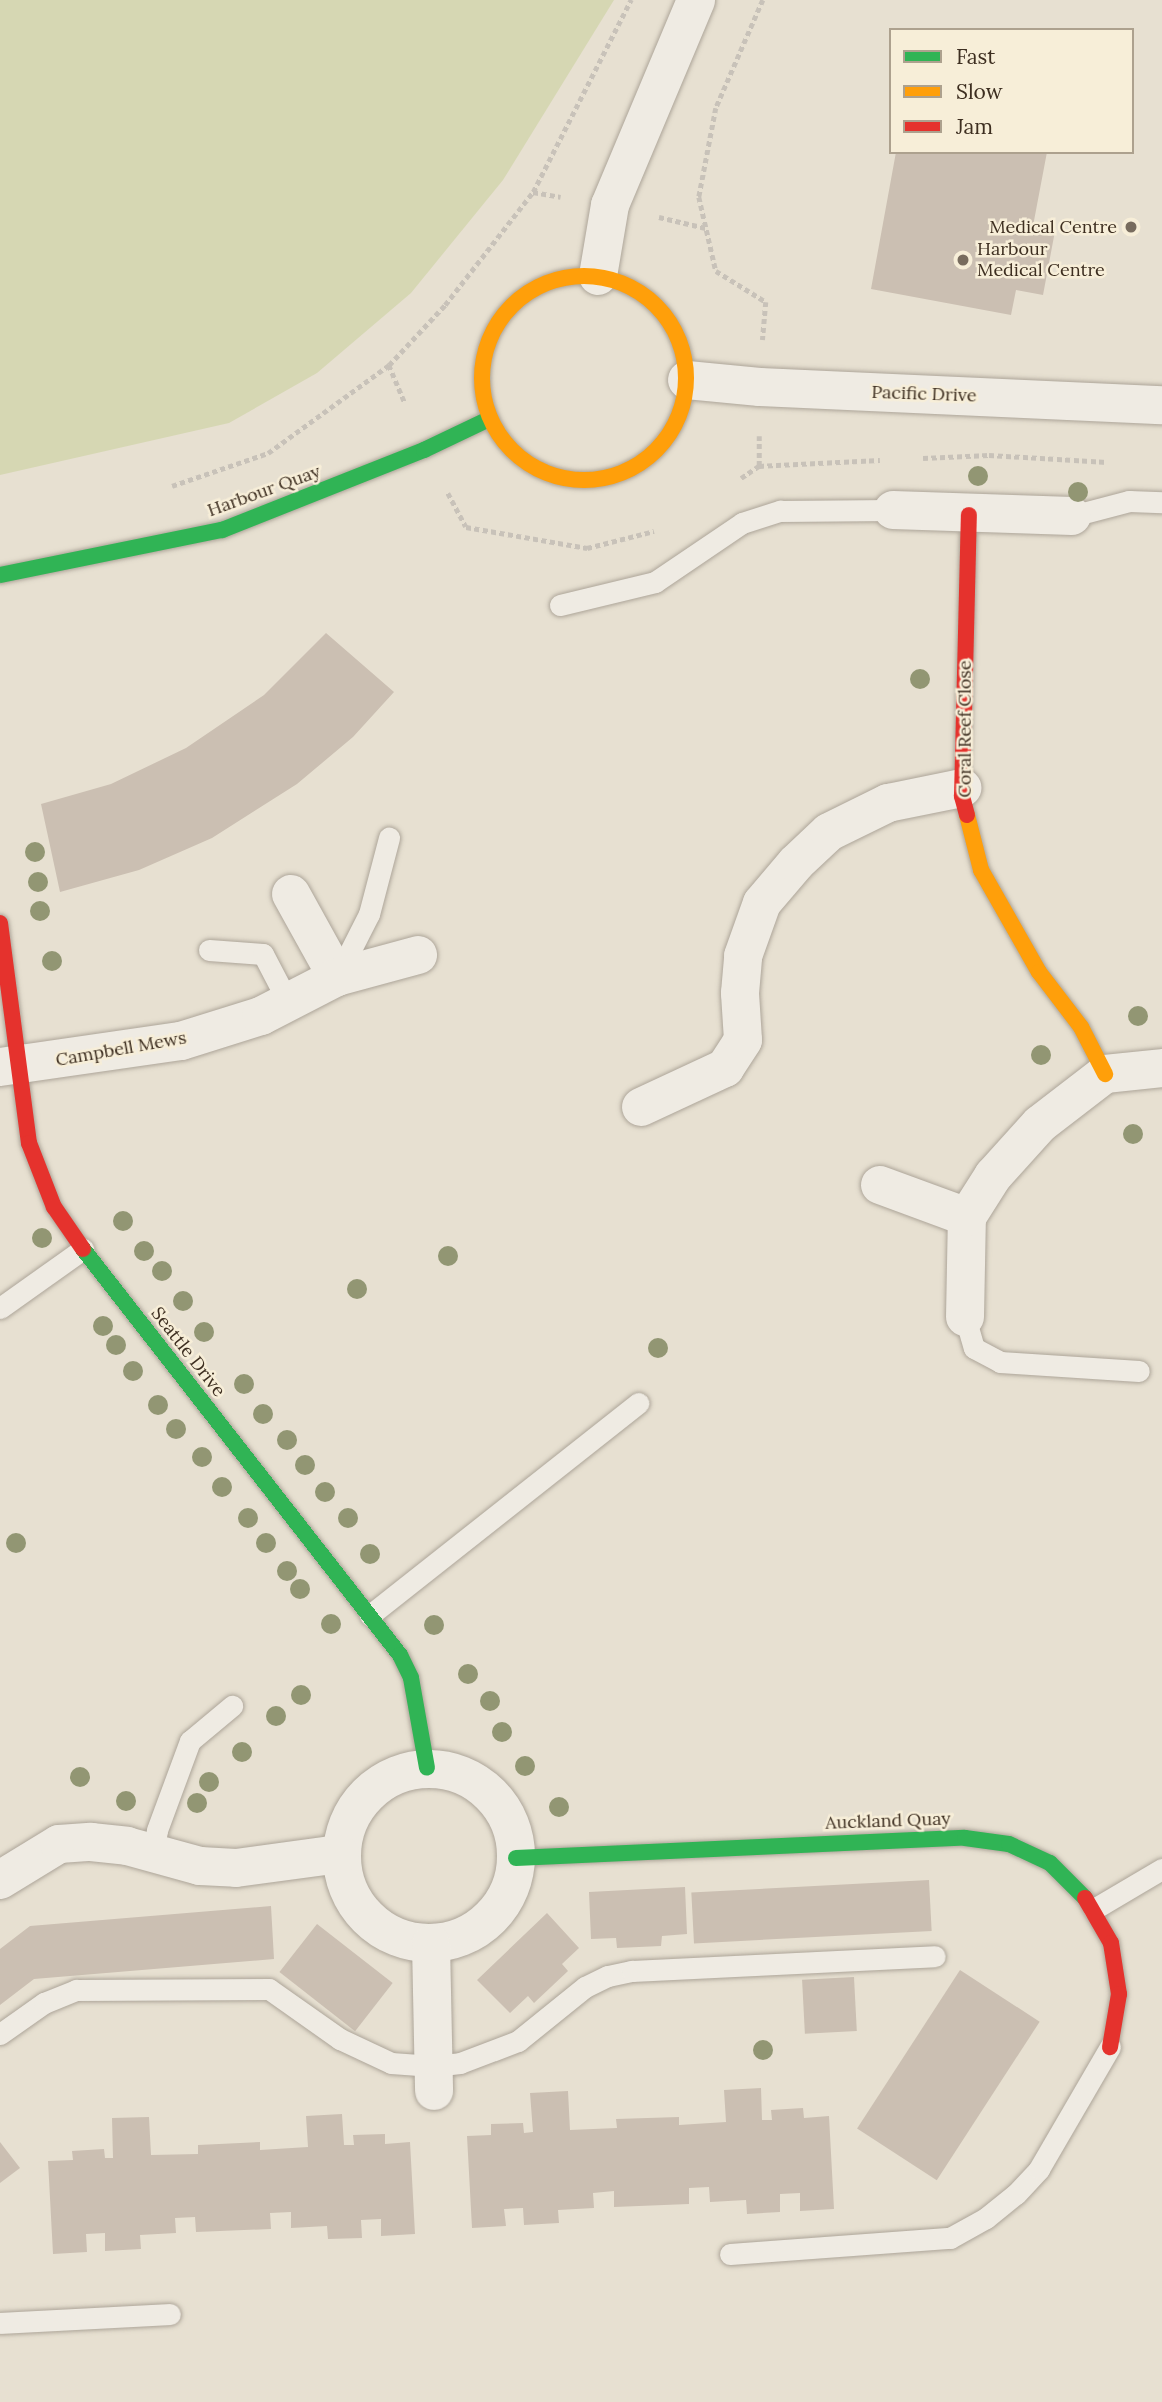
<!DOCTYPE html>
<style>
body{margin:0}
#map{position:relative;width:1162px;height:2402px;overflow:hidden;background:#e7e0d1;font-family:Lora,serif}
div>[style]{position:absolute}
.green>*{inset:0;background:#d6d7b3}
.building>*{inset:0;background:#cbbfb2;transform-origin:0 0}
.path>*{height:4.5px;margin-top:-2.25px;transform-origin:0;background:repeating-linear-gradient(90deg,#c8c2b9 0 5px,transparent 0 8.5px)}
.roads{filter:drop-shadow(0 0 2px #ada599) drop-shadow(0 0 2px #ada599)}
.lane>*{height:21px;margin:-10.5px;padding:0 10.5px;transform-origin:10.5px;border-radius:10.5px;background:#efebe3}
.street>*{height:38px;margin:-19px;padding:0 19px;transform-origin:19px;border-radius:19px;background:#efebe3}
.street>.ring{margin:-19px;padding:0;box-sizing:content-box;background:none;border:38px solid #efebe3;border-radius:50%}
.fast>*{height:16px;margin:-8px;padding:0 8px;transform-origin:8px;border-radius:8px;background:#30b455}
.slow>*{height:16px;margin:-8px;padding:0 8px;transform-origin:8px;border-radius:8px;background:#ff9f0a}
.slow>.ring{margin:-8px;padding:0;box-sizing:content-box;background:none;border:16px solid #ff9f0a;border-radius:50%}
.jam>*{height:16px;margin:-8px;padding:0 8px;transform-origin:8px;border-radius:8px;background:#e5322d}
.trees>*{width:20px;height:20px;margin:-10px;border-radius:50%;background:#929673}
.dots>*{width:19px;height:19px;translate:-50% -50%;box-sizing:border-box;border:4px solid #f7eed8;border-radius:50%}
span{translate:-50% -50%;white-space:nowrap;text-align:center;line-height:1.15;-webkit-text-stroke:5px #f7eed8;paint-order:stroke}
.poi-label{font-size:18px;color:#3d2e20}
.right{translate:-100% -50%;text-align:right}
.left{translate:0 -50%;text-align:left}
.street-label{font-size:18px;color:#3d2e20}
.legend{position:absolute;left:889px;top:28px;width:245px;height:126px;box-sizing:border-box;background:#f7eed8;border:2px solid #ada18e;margin:0;padding:9px 12px;list-style:none;font-size:21px;color:#3d2e20}
.legend li{display:flex;align-items:center;gap:14px;height:35px}
.legend b{width:35px;border:2px solid #ada18e}
</style>
<div id="map">
<div class="green">
<div style="clip-path:polygon(0 0,614px 0,503px 180px,411px 293px,317px 373px,229px 423px,0 475px)"></div>
</div>
<div class="building">
<div style="clip-path:polygon(896px 152px,1047px 152px,1033px 226px,1055px 231px,1043px 295px,1016px 290px,1011px 315px,871px 289px)"></div>
<div style="clip-path:polygon(326px 633px,394px 692px,353px 737px,297px 784px,212px 838px,139px 870px,60px 892px,41px 804px,111px 784px,186px 748px,264px 695px)"></div>
<div style="left:929px;top:1880px;width:51px;height:238px;rotate:87deg"></div>
<div style="clip-path:polygon(685px 1887px,687px 1934px,662px 1936px,661px 1946px,617px 1948px,616px 1938px,591px 1939px,589px 1892px)"></div>
<div style="clip-path:polygon(271px 1906px,274px 1959px,34px 1979px,0 2005px,0 1949px,30px 1926px)"></div>
<div style="clip-path:polygon(547px 1913px,579px 1948px,562px 1964px,568px 1971px,534px 2003px,528px 1996px,510px 2013px,477px 1980px)"></div>
<div style="left:317px;top:1924px;width:96px;height:61px;rotate:38deg"></div>
<div style="left:960px;top:1970px;width:95px;height:189px;rotate:33deg"></div>
<div style="left:854px;top:1977px;width:54px;height:52px;rotate:87deg"></div>
<div style="clip-path:polygon(761px 2088px,762px 2120px,772px 2120px,771px 2110px,803px 2108px,804px 2118px,829px 2116px,834px 2209px,800px 2211px,800px 2193px,780px 2194px,780px 2212px,747px 2214px,746px 2200px,710px 2202px,709px 2187px,689px 2188px,689px 2204px,614px 2207px,614px 2191px,593px 2193px,594px 2208px,558px 2210px,559px 2223px,524px 2225px,523px 2208px,504px 2209px,506px 2226px,472px 2228px,467px 2136px,491px 2135px,491px 2124px,523px 2123px,524px 2133px,533px 2132px,530px 2093px,568px 2091px,570px 2130px,617px 2128px,616px 2119px,679px 2117px,679px 2125px,726px 2122px,724px 2090px)"></div>
<div style="clip-path:polygon(342px 2114px,344px 2145px,354px 2145px,353px 2135px,385px 2134px,385px 2144px,410px 2142px,415px 2234px,381px 2236px,381px 2219px,361px 2220px,362px 2238px,328px 2239px,327px 2226px,291px 2228px,291px 2212px,270px 2213px,271px 2229px,196px 2232px,195px 2217px,175px 2218px,176px 2233px,140px 2235px,141px 2249px,105px 2251px,105px 2233px,86px 2234px,87px 2252px,53px 2254px,48px 2161px,73px 2160px,72px 2151px,104px 2149px,105px 2158px,113px 2158px,112px 2118px,149px 2117px,151px 2155px,198px 2154px,198px 2145px,260px 2142px,260px 2150px,308px 2147px,306px 2116px)"></div>
<div style="clip-path:polygon(0 2142px,20px 2168px,0 2183px)"></div>
</div>
<div class="path">
<div style="left:763px;top:0;width:118px;rotate:113.5deg"></div>
<div style="left:716px;top:108px;width:91px;rotate:100.8deg"></div>
<div style="left:699px;top:197px;width:76px;rotate:77.1deg"></div>
<div style="left:716px;top:271px;width:59px;rotate:31.8deg"></div>
<div style="left:766px;top:302px;width:38px;rotate:95deg"></div>
<div style="left:533px;top:192px;width:28px;rotate:10deg"></div>
<div style="left:659px;top:217px;width:48px;rotate:13.2deg"></div>
<div style="left:389px;top:365px;width:41px;rotate:67.2deg"></div>
<div style="left:923px;top:458px;width:66px;rotate:-2.6deg"></div>
<div style="left:989px;top:455px;width:118px;rotate:3.4deg"></div>
<div style="left:759px;top:466px;width:30px;rotate:-90deg"></div>
<div style="left:741px;top:478px;width:22px;rotate:-34deg"></div>
<div style="left:759px;top:466px;width:121px;rotate:-2.8deg"></div>
<div style="left:172px;top:486px;width:102px;rotate:-19deg"></div>
<div style="left:268px;top:453px;width:150px;rotate:-36deg"></div>
<div style="left:389px;top:365px;width:82px;rotate:-47deg"></div>
<div style="left:445px;top:305px;width:143px;rotate:-52.1deg"></div>
<div style="left:533px;top:192px;width:216px;rotate:-63deg"></div>
<div style="left:448px;top:493px;width:38px;rotate:62deg"></div>
<div style="left:466px;top:527px;width:123px;rotate:9.8deg"></div>
<div style="left:587px;top:548px;width:69px;rotate:-14.2deg"></div>
</div>
<div class="roads">
<div class="lane">
<div style="left:1072px;top:516px;width:59px;rotate:-14.7deg"></div>
<div style="left:1129px;top:501px;width:33px;rotate:2deg"></div>
<div style="left:560px;top:605px;width:98px;rotate:-13.6deg"></div>
<div style="left:655px;top:582px;width:105px;rotate:-34.1deg"></div>
<div style="left:742px;top:523px;width:40px;rotate:-18deg"></div>
<div style="left:780px;top:511px;width:113px;rotate:-0.5deg"></div>
<div style="left:209px;top:950px;width:54px;rotate:4.2deg"></div>
<div style="left:263px;top:954px;width:54px;rotate:62.5deg"></div>
<div style="left:337px;top:977px;width:71px;rotate:-63.1deg"></div>
<div style="left:369px;top:914px;width:79px;rotate:-75.3deg"></div>
<div style="left:0;top:1308px;width:102px;rotate:-35.4deg"></div>
<div style="left:965px;top:1317px;width:32px;rotate:74deg"></div>
<div style="left:974px;top:1348px;width:30px;rotate:28deg"></div>
<div style="left:1000px;top:1362px;width:139px;rotate:3.7deg"></div>
<div style="left:370px;top:1615px;width:342px;rotate:-38.3deg"></div>
<div style="left:153px;top:1853px;width:23px;rotate:-80deg"></div>
<div style="left:157px;top:1830px;width:95px;rotate:-69.7deg"></div>
<div style="left:190px;top:1741px;width:55px;rotate:-39.8deg"></div>
<div style="left:1094px;top:1909px;width:79px;rotate:-30.5deg"></div>
<div style="left:0;top:2034px;width:54px;rotate:-35.2deg"></div>
<div style="left:44px;top:2003px;width:35px;rotate:-22deg"></div>
<div style="left:76px;top:1990px;width:193px;rotate:-0.3deg"></div>
<div style="left:269px;top:1989px;width:87px;rotate:35.2deg"></div>
<div style="left:340px;top:2039px;width:56px;rotate:25.2deg"></div>
<div style="left:391px;top:2063px;width:42px;rotate:4.1deg"></div>
<div style="left:433px;top:2066px;width:27px;rotate:-6deg"></div>
<div style="left:460px;top:2063px;width:62px;rotate:-20.8deg"></div>
<div style="left:518px;top:2041px;width:86px;rotate:-38.9deg"></div>
<div style="left:585px;top:1987px;width:25px;rotate:-26deg"></div>
<div style="left:608px;top:1976px;width:25px;rotate:-12deg"></div>
<div style="left:632px;top:1971px;width:303px;rotate:-2.8deg"></div>
<div style="left:730px;top:2254px;width:221px;rotate:-4.2deg"></div>
<div style="left:950px;top:2238px;width:41px;rotate:-29.1deg"></div>
<div style="left:986px;top:2218px;width:38px;rotate:-39deg"></div>
<div style="left:1016px;top:2194px;width:34px;rotate:-47deg"></div>
<div style="left:1039px;top:2169px;width:141px;rotate:-59.8deg"></div>
<div style="left:0;top:2323px;width:170px;rotate:-3deg"></div>
</div>
<div class="street">
<div style="left:598px;top:276px;width:72px;rotate:-80.4deg"></div>
<div style="left:610px;top:205px;width:222px;rotate:-67.2deg"></div>
<div style="left:687px;top:380px;width:73px;rotate:5.5deg"></div>
<div style="left:760px;top:387px;width:402px;rotate:2.6deg"></div>
<div style="left:893px;top:510px;width:179px;rotate:1.9deg"></div>
<div style="left:291px;top:894px;width:95px;rotate:61deg"></div>
<div style="left:0;top:1067px;width:183px;rotate:-8.2deg"></div>
<div style="left:181px;top:1041px;width:84px;rotate:-17.4deg"></div>
<div style="left:261px;top:1016px;width:85px;rotate:-27.2deg"></div>
<div style="left:337px;top:977px;width:84px;rotate:-15.2deg"></div>
<div style="left:641px;top:1107px;width:93px;rotate:-24.9deg"></div>
<div style="left:725px;top:1068px;width:33px;rotate:-57deg"></div>
<div style="left:743px;top:1040px;width:47px;rotate:-93.7deg"></div>
<div style="left:740px;top:993px;width:37px;rotate:-85deg"></div>
<div style="left:743px;top:956px;width:56px;rotate:-70.3deg"></div>
<div style="left:762px;top:903px;width:52px;rotate:-49.6deg"></div>
<div style="left:796px;top:863px;width:45px;rotate:-43.2deg"></div>
<div style="left:829px;top:832px;width:66px;rotate:-26.2deg"></div>
<div style="left:888px;top:803px;width:76px;rotate:-11.5deg"></div>
<div style="left:880px;top:1185px;width:93px;rotate:20.2deg"></div>
<div style="left:965px;top:1317px;width:100px;rotate:-88.9deg"></div>
<div style="left:967px;top:1217px;width:49px;rotate:-57.6deg"></div>
<div style="left:993px;top:1176px;width:70px;rotate:-47.9deg"></div>
<div style="left:1040px;top:1124px;width:82px;rotate:-37.6deg"></div>
<div style="left:1105px;top:1074px;width:57px;rotate:-6deg"></div>
<div class="ring" style="left:342px;top:1769px;width:136px;height:136px"></div>
<div style="left:0;top:1880px;width:69px;rotate:-31.4deg"></div>
<div style="left:59px;top:1844px;width:32px;rotate:-4deg"></div>
<div style="left:91px;top:1842px;width:36px;rotate:6deg"></div>
<div style="left:127px;top:1846px;width:76px;rotate:15.3deg"></div>
<div style="left:200px;top:1866px;width:36px;rotate:3deg"></div>
<div style="left:236px;top:1868px;width:105px;rotate:-7.7deg"></div>
<div style="left:431px;top:1944px;width:147px;rotate:88.8deg"></div>
</div>
<div class="fast">
<div style="left:0;top:575px;width:227px;rotate:-11.5deg"></div>
<div style="left:222px;top:530px;width:217px;rotate:-21.6deg"></div>
<div style="left:424px;top:450px;width:72px;rotate:-25.5deg"></div>
<div style="left:83px;top:1249px;width:515px;rotate:52.02deg"></div>
<div style="left:400px;top:1655px;width:25px;rotate:64deg"></div>
<div style="left:411px;top:1678px;width:91px;rotate:79.9deg"></div>
<div style="left:516px;top:1858px;width:449px;rotate:-2.6deg"></div>
<div style="left:965px;top:1838px;width:44px;rotate:7.8deg"></div>
<div style="left:1009px;top:1844px;width:45px;rotate:24.9deg"></div>
<div style="left:1050px;top:1863px;width:49px;rotate:45deg"></div>
</div>
<div class="slow">
<div class="ring" style="left:482px;top:276px;width:188px;height:188px"></div>
<div style="left:967px;top:815px;width:57px;rotate:75.7deg"></div>
<div style="left:981px;top:870px;width:117px;rotate:60.4deg"></div>
<div style="left:1039px;top:972px;width:69px;rotate:52.6deg"></div>
<div style="left:1081px;top:1027px;width:53px;rotate:62.9deg"></div>
</div>
<div class="jam">
<div style="left:967px;top:815px;width:20px;rotate:-105deg"></div>
<div style="left:962px;top:796px;width:281px;rotate:-88.6deg"></div>
<div style="left:0;top:923px;width:222px;rotate:82.5deg"></div>
<div style="left:29px;top:1143px;width:69px;rotate:68.7deg"></div>
<div style="left:54px;top:1207px;width:51px;rotate:55.4deg"></div>
<div style="left:1085px;top:1898px;width:52px;rotate:60deg"></div>
<div style="left:1111px;top:1943px;width:52px;rotate:81.1deg"></div>
<div style="left:1119px;top:1994px;width:54px;rotate:99.6deg"></div>
</div>
</div>
<div class="trees">
<div style="left:978px;top:476px"></div>
<div style="left:1078px;top:492px"></div>
<div style="left:920px;top:679px"></div>
<div style="left:35px;top:852px"></div>
<div style="left:38px;top:882px"></div>
<div style="left:40px;top:911px"></div>
<div style="left:52px;top:961px"></div>
<div style="left:1138px;top:1016px"></div>
<div style="left:1041px;top:1055px"></div>
<div style="left:1133px;top:1134px"></div>
<div style="left:123px;top:1221px"></div>
<div style="left:42px;top:1238px"></div>
<div style="left:144px;top:1251px"></div>
<div style="left:448px;top:1256px"></div>
<div style="left:162px;top:1271px"></div>
<div style="left:357px;top:1289px"></div>
<div style="left:183px;top:1301px"></div>
<div style="left:103px;top:1326px"></div>
<div style="left:204px;top:1332px"></div>
<div style="left:116px;top:1345px"></div>
<div style="left:658px;top:1348px"></div>
<div style="left:133px;top:1371px"></div>
<div style="left:244px;top:1384px"></div>
<div style="left:158px;top:1405px"></div>
<div style="left:263px;top:1414px"></div>
<div style="left:176px;top:1429px"></div>
<div style="left:287px;top:1440px"></div>
<div style="left:202px;top:1457px"></div>
<div style="left:305px;top:1465px"></div>
<div style="left:222px;top:1487px"></div>
<div style="left:325px;top:1492px"></div>
<div style="left:248px;top:1518px"></div>
<div style="left:348px;top:1518px"></div>
<div style="left:16px;top:1543px"></div>
<div style="left:266px;top:1543px"></div>
<div style="left:370px;top:1554px"></div>
<div style="left:287px;top:1571px"></div>
<div style="left:300px;top:1589px"></div>
<div style="left:331px;top:1624px"></div>
<div style="left:434px;top:1625px"></div>
<div style="left:468px;top:1674px"></div>
<div style="left:301px;top:1695px"></div>
<div style="left:490px;top:1701px"></div>
<div style="left:276px;top:1716px"></div>
<div style="left:502px;top:1732px"></div>
<div style="left:242px;top:1752px"></div>
<div style="left:525px;top:1766px"></div>
<div style="left:80px;top:1777px"></div>
<div style="left:209px;top:1782px"></div>
<div style="left:126px;top:1801px"></div>
<div style="left:197px;top:1803px"></div>
<div style="left:559px;top:1807px"></div>
<div style="left:763px;top:2050px"></div>
</div>
<div class="dots">
<div style="left:1131px;top:227px;background:#786c5e"></div>
<div style="left:963px;top:260px;background:#786c5e"></div>
</div>
<div class="poi-label">
<span class="right" style="left:1117px;top:227px">Medical Centre</span>
<span class="left" style="left:977px;top:260px">Harbour<br>Medical Centre</span>
</div>
<div class="street-label">
<span style="left:924px;top:394px;rotate:2deg">Pacific Drive</span>
<span style="left:264px;top:491px;rotate:-20deg">Harbour Quay</span>
<span style="left:965px;top:729px;rotate:-90deg">Coral Reef Close</span>
<span style="left:121px;top:1049px;rotate:-10deg">Campbell Mews</span>
<span style="left:188px;top:1352px;rotate:52deg">Seattle Drive</span>
<span style="left:888px;top:1821px;rotate:-2deg">Auckland Quay</span>
</div>
<ul class="legend">
<li><b style="height:9px;background:#30b455"></b>Fast</li>
<li><b style="height:9px;background:#ff9f0a"></b>Slow</li>
<li><b style="height:9px;background:#e5322d"></b>Jam</li>
</ul>
</div>
